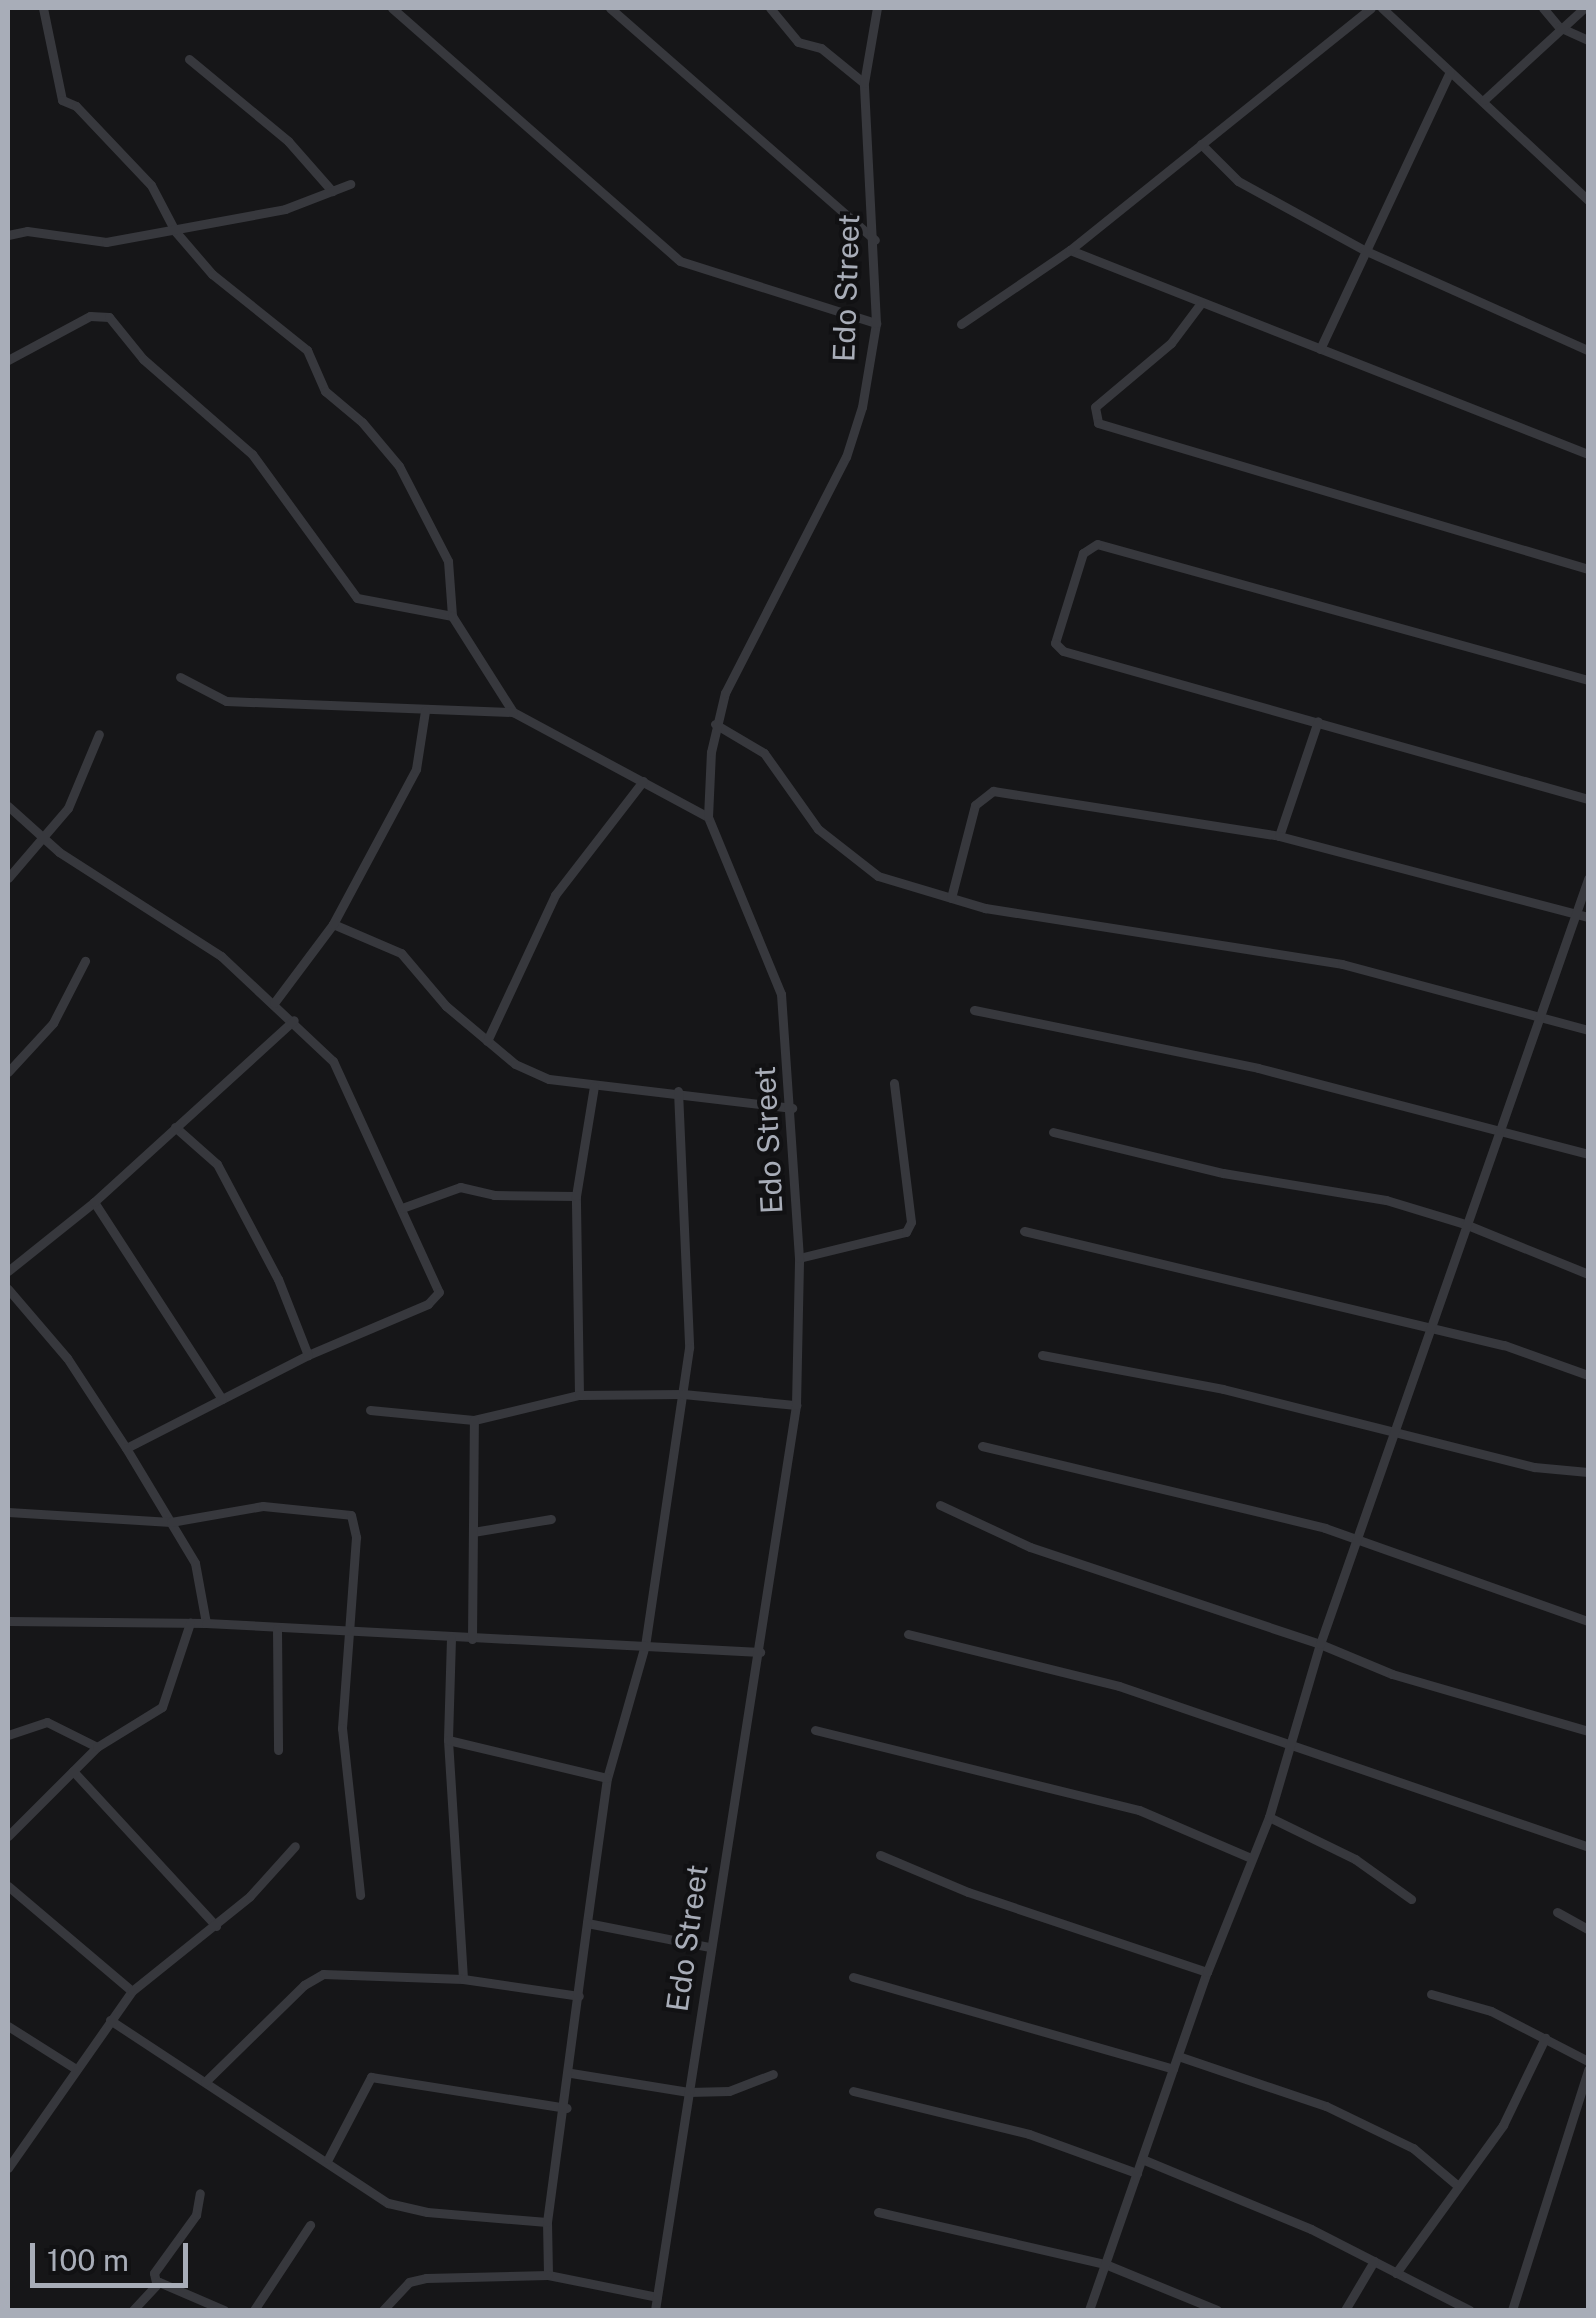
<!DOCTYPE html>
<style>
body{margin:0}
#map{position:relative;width:1596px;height:2318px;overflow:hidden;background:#161618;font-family:"Public Sans",sans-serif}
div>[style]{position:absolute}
.street>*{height:9px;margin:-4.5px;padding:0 4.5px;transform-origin:4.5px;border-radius:4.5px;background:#37383d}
span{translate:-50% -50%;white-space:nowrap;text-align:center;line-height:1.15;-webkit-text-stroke:8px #111113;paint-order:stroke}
.street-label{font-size:30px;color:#a8adb8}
.frame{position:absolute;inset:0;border:10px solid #a8adb8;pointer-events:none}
.scale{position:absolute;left:30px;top:2243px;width:158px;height:45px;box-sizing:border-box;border:5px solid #a8adb8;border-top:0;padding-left:12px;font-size:30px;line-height:35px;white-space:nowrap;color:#a8adb8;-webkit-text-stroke:8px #111113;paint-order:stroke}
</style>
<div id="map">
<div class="street">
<div style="left:43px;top:8px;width:94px;rotate:78.3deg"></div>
<div style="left:62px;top:100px;width:15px;rotate:23deg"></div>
<div style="left:76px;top:106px;width:109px;rotate:46.5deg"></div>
<div style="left:151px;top:185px;width:52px;rotate:62.4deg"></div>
<div style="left:175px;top:231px;width:57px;rotate:49.3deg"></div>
<div style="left:212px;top:274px;width:122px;rotate:38.7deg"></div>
<div style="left:307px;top:350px;width:45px;rotate:66.3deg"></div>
<div style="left:325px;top:391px;width:48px;rotate:40deg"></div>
<div style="left:362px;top:422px;width:57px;rotate:49.9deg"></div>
<div style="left:399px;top:466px;width:107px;rotate:62.7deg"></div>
<div style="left:448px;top:561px;width:55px;rotate:85.8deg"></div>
<div style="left:392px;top:8px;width:383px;rotate:41.3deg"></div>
<div style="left:680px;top:261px;width:206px;rotate:17.6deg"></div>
<div style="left:610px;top:8px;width:352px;rotate:41.2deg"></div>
<div style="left:770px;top:8px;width:44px;rotate:50.5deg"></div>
<div style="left:798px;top:42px;width:24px;rotate:15deg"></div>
<div style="left:821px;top:48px;width:55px;rotate:39.1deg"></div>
<div style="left:1382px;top:8px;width:282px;rotate:43deg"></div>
<div style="left:1543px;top:8px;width:25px;rotate:50deg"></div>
<div style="left:1559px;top:27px;width:32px;rotate:24deg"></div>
<div style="left:189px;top:59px;width:129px;rotate:39.6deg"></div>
<div style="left:288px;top:141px;width:67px;rotate:48.7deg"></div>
<div style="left:1484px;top:100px;width:136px;rotate:-42.6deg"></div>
<div style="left:1201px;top:144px;width:52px;rotate:45deg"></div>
<div style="left:1238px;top:181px;width:144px;rotate:28.7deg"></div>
<div style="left:1364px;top:250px;width:245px;rotate:24.1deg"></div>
<div style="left:8px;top:235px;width:19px;rotate:-12deg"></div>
<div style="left:27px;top:231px;width:80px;rotate:7.9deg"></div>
<div style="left:106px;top:242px;width:182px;rotate:-10.4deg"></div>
<div style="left:285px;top:209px;width:70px;rotate:-21deg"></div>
<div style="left:1070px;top:250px;width:557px;rotate:21.5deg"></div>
<div style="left:1201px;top:303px;width:50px;rotate:126.9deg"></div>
<div style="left:1171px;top:343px;width:99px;rotate:139.9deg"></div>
<div style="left:1095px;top:407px;width:16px;rotate:79deg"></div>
<div style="left:1098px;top:423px;width:511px;rotate:16.59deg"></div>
<div style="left:961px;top:324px;width:132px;rotate:-34.2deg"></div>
<div style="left:1070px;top:250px;width:386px;rotate:-38.8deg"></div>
<div style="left:1320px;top:349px;width:306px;rotate:-64.9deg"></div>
<div style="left:8px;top:360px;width:93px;rotate:-28.2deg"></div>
<div style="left:90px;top:316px;width:19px;rotate:3deg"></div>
<div style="left:109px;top:317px;width:54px;rotate:51deg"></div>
<div style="left:143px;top:359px;width:145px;rotate:41.1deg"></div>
<div style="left:252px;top:454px;width:178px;rotate:53.9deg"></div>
<div style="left:357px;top:598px;width:97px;rotate:10.7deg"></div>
<div style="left:452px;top:616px;width:114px;rotate:57.6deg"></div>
<div style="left:513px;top:712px;width:221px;rotate:28.3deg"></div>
<div style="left:180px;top:677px;width:52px;rotate:27.6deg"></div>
<div style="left:226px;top:701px;width:287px;rotate:2.2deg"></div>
<div style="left:1588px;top:680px;width:509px;rotate:-164.52deg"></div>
<div style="left:1097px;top:544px;width:17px;rotate:147deg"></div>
<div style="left:1083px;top:553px;width:94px;rotate:107.3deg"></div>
<div style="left:1055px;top:643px;width:11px;rotate:45deg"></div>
<div style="left:1063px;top:651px;width:545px;rotate:15.74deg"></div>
<div style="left:715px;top:724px;width:57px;rotate:30.6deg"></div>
<div style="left:764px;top:753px;width:93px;rotate:54.6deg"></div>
<div style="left:818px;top:829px;width:76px;rotate:38.1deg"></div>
<div style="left:878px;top:876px;width:112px;rotate:16.7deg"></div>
<div style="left:985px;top:908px;width:361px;rotate:8.9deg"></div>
<div style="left:1342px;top:964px;width:255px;rotate:15deg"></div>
<div style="left:8px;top:806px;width:69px;rotate:42deg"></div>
<div style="left:59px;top:852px;width:193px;rotate:32.7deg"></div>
<div style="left:221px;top:956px;width:154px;rotate:43.2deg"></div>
<div style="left:333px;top:1061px;width:254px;rotate:65.4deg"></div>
<div style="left:439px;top:1292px;width:16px;rotate:133deg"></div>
<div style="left:428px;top:1304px;width:130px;rotate:157deg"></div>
<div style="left:308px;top:1355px;width:204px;rotate:152.9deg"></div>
<div style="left:126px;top:1448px;width:108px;rotate:-123.2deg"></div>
<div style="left:67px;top:1358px;width:91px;rotate:-130.5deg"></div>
<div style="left:1279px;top:836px;width:121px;rotate:-71.3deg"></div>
<div style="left:8px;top:878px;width:92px;rotate:-49.4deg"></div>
<div style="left:68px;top:808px;width:80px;rotate:-67.3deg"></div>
<div style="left:951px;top:898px;width:96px;rotate:-75.5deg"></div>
<div style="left:975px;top:805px;width:23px;rotate:-38deg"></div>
<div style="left:993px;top:791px;width:290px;rotate:8.9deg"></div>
<div style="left:1279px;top:836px;width:319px;rotate:14.7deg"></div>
<div style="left:333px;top:924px;width:74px;rotate:23.1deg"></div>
<div style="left:401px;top:953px;width:70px;rotate:49.7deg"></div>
<div style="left:446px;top:1006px;width:90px;rotate:40deg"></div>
<div style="left:515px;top:1064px;width:37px;rotate:24deg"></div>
<div style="left:549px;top:1079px;width:245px;rotate:6.8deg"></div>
<div style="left:274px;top:1003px;width:99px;rotate:-53.2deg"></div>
<div style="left:333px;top:924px;width:176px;rotate:-61.8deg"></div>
<div style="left:416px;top:769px;width:59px;rotate:-81.2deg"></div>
<div style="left:974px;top:1010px;width:290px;rotate:11.5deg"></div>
<div style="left:1258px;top:1068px;width:341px;rotate:14.6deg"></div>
<div style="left:487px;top:1041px;width:161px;rotate:-65deg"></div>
<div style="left:555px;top:895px;width:144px;rotate:-52.3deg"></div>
<div style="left:8px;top:1072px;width:67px;rotate:-47.4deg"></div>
<div style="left:53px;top:1023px;width:70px;rotate:-62.7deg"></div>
<div style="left:678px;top:1091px;width:257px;rotate:87.5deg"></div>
<div style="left:689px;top:1348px;width:300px;rotate:98.4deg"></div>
<div style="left:645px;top:1645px;width:138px;rotate:105.9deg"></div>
<div style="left:607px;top:1778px;width:146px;rotate:97.9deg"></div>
<div style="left:587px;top:1923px;width:124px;rotate:11.1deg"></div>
<div style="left:175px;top:1127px;width:56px;rotate:41.4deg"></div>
<div style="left:217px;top:1164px;width:130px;rotate:62.1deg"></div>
<div style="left:278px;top:1279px;width:82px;rotate:68.5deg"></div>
<div style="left:1053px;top:1132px;width:175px;rotate:13.6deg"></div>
<div style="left:1223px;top:1173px;width:165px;rotate:9.4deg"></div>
<div style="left:1386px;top:1200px;width:83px;rotate:16.9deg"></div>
<div style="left:1465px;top:1224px;width:133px;rotate:22.1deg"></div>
<div style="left:94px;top:1202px;width:235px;rotate:57deg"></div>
<div style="left:402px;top:1208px;width:62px;rotate:-19.9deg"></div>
<div style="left:460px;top:1187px;width:35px;rotate:13deg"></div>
<div style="left:494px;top:1195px;width:82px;rotate:0.7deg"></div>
<div style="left:1024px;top:1231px;width:493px;rotate:13.4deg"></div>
<div style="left:1504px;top:1345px;width:89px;rotate:19.7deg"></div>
<div style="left:799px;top:1258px;width:110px;rotate:-13.7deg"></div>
<div style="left:906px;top:1232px;width:11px;rotate:-63deg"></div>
<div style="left:911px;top:1222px;width:140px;rotate:-97deg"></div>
<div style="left:8px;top:1271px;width:110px;rotate:-38.7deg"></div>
<div style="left:94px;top:1202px;width:270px;rotate:-42.3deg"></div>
<div style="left:1042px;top:1355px;width:184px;rotate:10.6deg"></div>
<div style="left:1223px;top:1389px;width:321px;rotate:14.1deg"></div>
<div style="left:1534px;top:1467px;width:54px;rotate:5.3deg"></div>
<div style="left:579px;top:1395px;width:199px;rotate:-90.9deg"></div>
<div style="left:576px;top:1196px;width:111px;rotate:-80.7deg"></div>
<div style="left:370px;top:1410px;width:104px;rotate:5.5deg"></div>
<div style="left:474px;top:1420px;width:108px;rotate:-13.4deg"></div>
<div style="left:579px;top:1395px;width:104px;rotate:-0.6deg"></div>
<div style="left:683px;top:1394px;width:114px;rotate:5.6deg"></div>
<div style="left:982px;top:1446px;width:353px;rotate:13.4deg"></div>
<div style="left:1325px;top:1528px;width:279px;rotate:19.5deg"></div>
<div style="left:126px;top:1448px;width:134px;rotate:59deg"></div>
<div style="left:195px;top:1563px;width:61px;rotate:79.6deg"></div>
<div style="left:940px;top:1505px;width:99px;rotate:25deg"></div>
<div style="left:1030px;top:1547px;width:306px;rotate:18.5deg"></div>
<div style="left:1320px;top:1644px;width:78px;rotate:22.6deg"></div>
<div style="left:1392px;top:1674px;width:204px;rotate:16.2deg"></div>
<div style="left:8px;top:1512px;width:163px;rotate:3.5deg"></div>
<div style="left:171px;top:1522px;width:93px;rotate:-9.9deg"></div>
<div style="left:263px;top:1506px;width:88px;rotate:5.8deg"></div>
<div style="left:351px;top:1515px;width:23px;rotate:77deg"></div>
<div style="left:356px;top:1537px;width:192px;rotate:94.2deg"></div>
<div style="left:342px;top:1728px;width:168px;rotate:83.8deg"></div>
<div style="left:473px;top:1532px;width:79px;rotate:-9.5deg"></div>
<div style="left:8px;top:1621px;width:198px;rotate:0.6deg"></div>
<div style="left:206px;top:1623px;width:555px;rotate:3deg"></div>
<div style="left:277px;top:1629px;width:121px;rotate:89.5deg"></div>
<div style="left:908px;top:1634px;width:217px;rotate:13.8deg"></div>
<div style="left:1119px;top:1686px;width:496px;rotate:18.9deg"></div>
<div style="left:451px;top:1638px;width:102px;rotate:91.7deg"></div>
<div style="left:448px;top:1740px;width:239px;rotate:86.4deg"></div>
<div style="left:472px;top:1639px;width:219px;rotate:-89.5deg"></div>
<div style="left:815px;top:1730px;width:334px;rotate:13.9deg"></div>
<div style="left:1139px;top:1810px;width:122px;rotate:23.2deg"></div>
<div style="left:8px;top:1735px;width:41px;rotate:-18.4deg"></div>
<div style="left:47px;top:1722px;width:56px;rotate:26.6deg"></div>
<div style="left:448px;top:1740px;width:163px;rotate:13.4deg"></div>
<div style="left:73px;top:1771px;width:211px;rotate:47.3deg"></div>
<div style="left:1269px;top:1817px;width:96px;rotate:26deg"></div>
<div style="left:1355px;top:1859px;width:69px;rotate:35.5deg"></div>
<div style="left:8px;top:1836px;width:126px;rotate:-45deg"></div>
<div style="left:97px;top:1747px;width:76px;rotate:-31.6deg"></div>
<div style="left:162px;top:1707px;width:89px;rotate:-71.6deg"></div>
<div style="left:880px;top:1855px;width:95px;rotate:22.8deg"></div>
<div style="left:968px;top:1892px;width:252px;rotate:18.5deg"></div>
<div style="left:8px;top:1886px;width:162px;rotate:40.3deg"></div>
<div style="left:1557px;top:1912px;width:35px;rotate:29deg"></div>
<div style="left:853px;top:1977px;width:333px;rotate:16deg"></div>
<div style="left:1431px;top:1994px;width:62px;rotate:15.8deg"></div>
<div style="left:1491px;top:2011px;width:109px;rotate:27.3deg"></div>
<div style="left:110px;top:2020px;width:333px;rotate:33.4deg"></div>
<div style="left:388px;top:2203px;width:40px;rotate:13deg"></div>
<div style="left:427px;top:2212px;width:120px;rotate:4.8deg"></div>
<div style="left:547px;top:2222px;width:53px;rotate:88.9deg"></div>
<div style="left:548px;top:2275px;width:111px;rotate:11.4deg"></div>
<div style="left:8px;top:2026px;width:80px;rotate:32.3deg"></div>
<div style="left:1178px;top:2056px;width:156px;rotate:18.7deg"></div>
<div style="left:1326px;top:2106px;width:97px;rotate:25.8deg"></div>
<div style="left:1413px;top:2148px;width:57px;rotate:40.1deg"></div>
<div style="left:571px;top:2073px;width:119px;rotate:9.2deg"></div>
<div style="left:688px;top:2092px;width:41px;rotate:-1.4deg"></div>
<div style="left:729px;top:2091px;width:47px;rotate:-21.1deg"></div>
<div style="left:205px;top:2082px;width:139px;rotate:-44.4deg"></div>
<div style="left:304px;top:1985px;width:22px;rotate:-30deg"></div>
<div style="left:323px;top:1974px;width:140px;rotate:2deg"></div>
<div style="left:463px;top:1979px;width:117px;rotate:8.3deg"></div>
<div style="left:853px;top:2091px;width:181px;rotate:13.7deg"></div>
<div style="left:1029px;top:2134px;width:115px;rotate:19.9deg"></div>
<div style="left:328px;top:2159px;width:93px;rotate:-62.3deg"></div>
<div style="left:371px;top:2077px;width:198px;rotate:9deg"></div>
<div style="left:1142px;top:2159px;width:183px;rotate:22.5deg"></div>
<div style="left:1311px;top:2229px;width:178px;rotate:27.1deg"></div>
<div style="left:8px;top:2168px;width:216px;rotate:-55deg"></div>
<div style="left:132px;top:1991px;width:151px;rotate:-38.8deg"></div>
<div style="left:250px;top:1896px;width:67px;rotate:-48deg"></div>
<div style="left:878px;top:2212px;width:233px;rotate:12.9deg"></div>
<div style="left:1105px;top:2264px;width:121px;rotate:22.3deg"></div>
<div style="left:547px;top:2222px;width:302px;rotate:-82.4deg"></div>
<div style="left:1396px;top:2273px;width:183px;rotate:-54.1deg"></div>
<div style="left:1503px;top:2125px;width:97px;rotate:-64.2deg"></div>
<div style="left:156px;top:2282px;width:9px;rotate:-103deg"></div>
<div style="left:154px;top:2273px;width:72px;rotate:-54.1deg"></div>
<div style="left:196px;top:2215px;width:22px;rotate:-80deg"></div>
<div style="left:133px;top:2310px;width:38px;rotate:-47deg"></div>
<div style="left:159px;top:2282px;width:71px;rotate:23.3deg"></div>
<div style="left:254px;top:2310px;width:102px;rotate:-56.6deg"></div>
<div style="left:383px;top:2310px;width:38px;rotate:-47deg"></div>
<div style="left:409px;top:2282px;width:17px;rotate:-13deg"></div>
<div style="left:426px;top:2278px;width:122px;rotate:-1.4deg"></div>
<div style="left:655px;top:2310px;width:916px;rotate:-81.14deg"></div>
<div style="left:796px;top:1405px;width:147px;rotate:-88.8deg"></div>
<div style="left:799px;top:1258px;width:265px;rotate:-93.9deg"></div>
<div style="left:781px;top:994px;width:191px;rotate:-112.4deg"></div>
<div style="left:708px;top:817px;width:65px;rotate:-87.4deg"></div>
<div style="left:711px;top:752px;width:61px;rotate:-76.7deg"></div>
<div style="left:725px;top:693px;width:265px;rotate:-62.9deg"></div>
<div style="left:846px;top:457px;width:52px;rotate:-72.3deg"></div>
<div style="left:862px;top:407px;width:85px;rotate:-80.5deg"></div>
<div style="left:876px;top:323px;width:240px;rotate:-92.9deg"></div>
<div style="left:864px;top:83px;width:76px;rotate:-80.2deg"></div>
<div style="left:1089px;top:2310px;width:358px;rotate:-70.8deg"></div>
<div style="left:1207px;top:1972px;width:167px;rotate:-68.2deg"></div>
<div style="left:1269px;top:1817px;width:180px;rotate:-73.6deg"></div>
<div style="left:1320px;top:1644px;width:811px;rotate:-70.69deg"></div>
<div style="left:1345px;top:2310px;width:57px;rotate:-59.4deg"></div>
<div style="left:1512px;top:2310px;width:252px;rotate:-72.4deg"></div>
</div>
<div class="street-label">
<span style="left:846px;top:288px;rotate:-88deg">Edo Street</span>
<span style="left:768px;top:1140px;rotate:-93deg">Edo Street</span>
<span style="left:687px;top:1938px;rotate:-82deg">Edo Street</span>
</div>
<div class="frame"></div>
<div class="scale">100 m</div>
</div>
